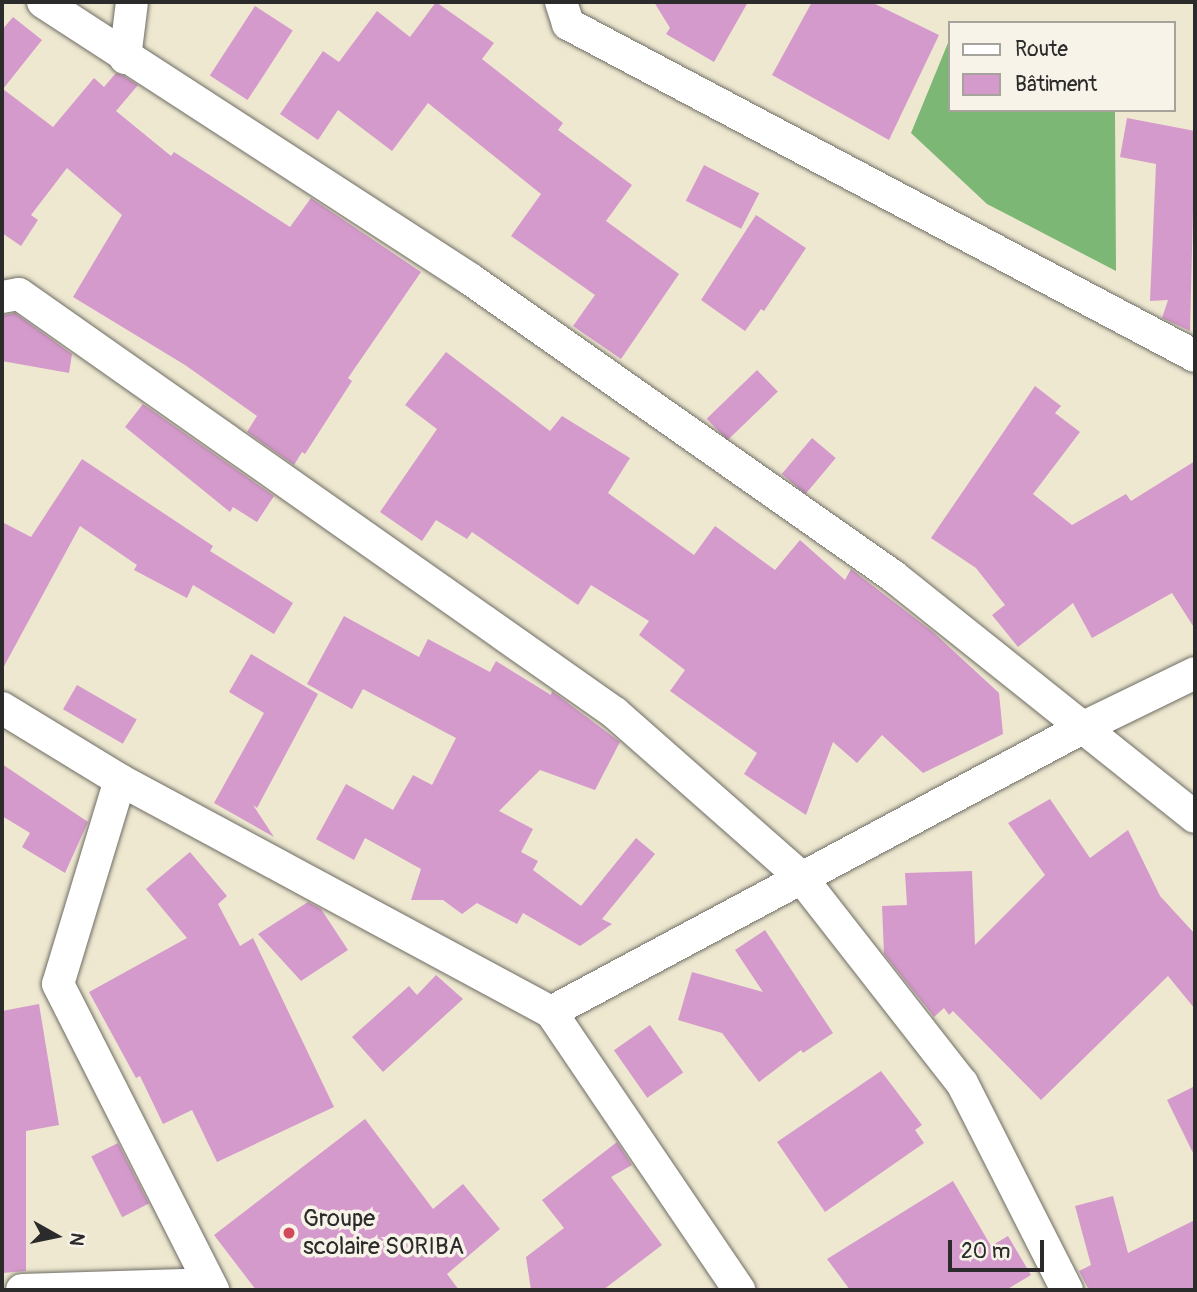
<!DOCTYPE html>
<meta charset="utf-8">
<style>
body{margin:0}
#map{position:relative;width:1197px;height:1292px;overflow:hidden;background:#eee8d0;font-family:Pangolin,sans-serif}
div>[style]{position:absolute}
.forest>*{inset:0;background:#7db775}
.building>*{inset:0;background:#d59acc;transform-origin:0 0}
.roads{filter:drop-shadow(0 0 2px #6f6d65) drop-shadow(0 0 2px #6f6d65)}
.minor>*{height:32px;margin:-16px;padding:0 16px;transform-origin:16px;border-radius:16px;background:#fff}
.dots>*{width:19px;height:19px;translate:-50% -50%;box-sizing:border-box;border:4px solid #f7f3e8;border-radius:50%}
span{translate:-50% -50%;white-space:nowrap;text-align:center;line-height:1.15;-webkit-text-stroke:7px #f7f3e8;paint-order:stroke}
.poi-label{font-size:24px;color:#2b2b2b}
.left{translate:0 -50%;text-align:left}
.frame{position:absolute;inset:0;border:4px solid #2b2b2b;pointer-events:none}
.legend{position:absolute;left:948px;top:21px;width:228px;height:91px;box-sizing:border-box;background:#f7f3e8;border:2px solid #a5a39c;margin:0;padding:9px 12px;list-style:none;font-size:21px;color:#2b2b2b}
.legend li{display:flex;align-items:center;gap:14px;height:35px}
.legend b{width:35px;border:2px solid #a5a39c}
.north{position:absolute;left:21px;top:1201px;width:70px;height:70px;-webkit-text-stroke:5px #f7f3e8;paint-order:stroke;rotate:99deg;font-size:19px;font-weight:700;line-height:28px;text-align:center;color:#2b2b2b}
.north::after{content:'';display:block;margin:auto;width:24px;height:32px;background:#2b2b2b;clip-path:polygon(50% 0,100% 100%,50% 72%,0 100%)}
.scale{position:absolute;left:948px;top:1240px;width:96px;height:32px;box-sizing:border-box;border:4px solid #2b2b2b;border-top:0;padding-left:9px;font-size:21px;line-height:24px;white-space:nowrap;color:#2b2b2b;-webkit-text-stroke:5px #f7f3e8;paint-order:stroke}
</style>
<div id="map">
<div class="forest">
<div style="clip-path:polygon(950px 38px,950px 110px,1115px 111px,1116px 271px,987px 204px,911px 133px)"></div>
</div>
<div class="building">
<div style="clip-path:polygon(436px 2px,494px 43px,482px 59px,563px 123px,558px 130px,632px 185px,606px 221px,679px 274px,621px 359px,573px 326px,595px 295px,511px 236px,541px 194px,428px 103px,392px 151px,338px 110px,318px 140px,280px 114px,323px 51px,339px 62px,377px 11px,410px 37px)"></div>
<div style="clip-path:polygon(654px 2px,748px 2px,714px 62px,666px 34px,670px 28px)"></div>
<div style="clip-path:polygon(812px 2px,871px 2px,939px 35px,889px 140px,772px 75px)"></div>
<div style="left:255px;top:6px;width:45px;height:83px;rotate:33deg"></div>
<div style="clip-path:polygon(13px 17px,42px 40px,3px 89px,53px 127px,94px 78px,104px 87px,116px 73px,124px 76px,138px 85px,116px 111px,171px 156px,174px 152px,290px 227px,311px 198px,421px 272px,348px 378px,352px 381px,305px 454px,302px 452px,294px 465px,247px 432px,257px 416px,185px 365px,73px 297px,122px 215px,67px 168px,31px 215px,38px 220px,21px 246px,2px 233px,2px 30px)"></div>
<div style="clip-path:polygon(1127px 118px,1195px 131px,1190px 331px,1162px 318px,1168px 300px,1150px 301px,1156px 164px,1120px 157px)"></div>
<div style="left:704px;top:165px;width:62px;height:40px;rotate:27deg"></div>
<div style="clip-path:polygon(756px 215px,806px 248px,764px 311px,761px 309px,745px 331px,701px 300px)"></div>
<div style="clip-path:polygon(15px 313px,72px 354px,69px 373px,2px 361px,4px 315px)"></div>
<div style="clip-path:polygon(446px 352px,550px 431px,562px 416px,630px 458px,608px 493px,694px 555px,715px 526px,775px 570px,800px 540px,845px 580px,851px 569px,933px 632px,999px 693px,1003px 734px,923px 773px,882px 735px,857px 763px,833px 742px,806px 815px,744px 774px,757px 753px,670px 691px,685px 670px,639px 635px,649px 621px,591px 585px,578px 605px,472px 532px,467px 539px,436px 520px,422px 541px,380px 512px,437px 429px,405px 405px)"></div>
<div style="left:757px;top:370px;width:30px;height:70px;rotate:46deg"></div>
<div style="clip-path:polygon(1035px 386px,1061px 406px,1055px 413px,1080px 432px,1033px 494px,1072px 525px,1126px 494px,1131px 501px,1195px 461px,1195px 629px,1172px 593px,1092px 638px,1073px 603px,1018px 647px,992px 615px,1005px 605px,976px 568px,931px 538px)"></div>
<div style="clip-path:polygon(143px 404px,274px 496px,257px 522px,233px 507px,230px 512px,125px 427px)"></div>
<div style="left:812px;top:438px;width:31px;height:47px;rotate:40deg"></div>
<div style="clip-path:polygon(82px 459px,213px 546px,210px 551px,293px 603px,274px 634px,193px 585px,187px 598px,134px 570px,137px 565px,80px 526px,2px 670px,2px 522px,31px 537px)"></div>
<div style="clip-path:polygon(344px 616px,419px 657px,428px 639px,490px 672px,496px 661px,551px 695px,552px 691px,620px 742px,595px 790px,540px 770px,499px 811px,533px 829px,521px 852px,538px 861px,533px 870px,581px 906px,636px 838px,655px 854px,602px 919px,612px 924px,580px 946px,523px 913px,517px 924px,477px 903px,462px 914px,443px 900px,411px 900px,421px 869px,365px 838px,354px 860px,316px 839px,346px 784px,393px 810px,413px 775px,432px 785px,456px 738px,363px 689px,352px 709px,307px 684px)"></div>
<div style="clip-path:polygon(251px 654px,318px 694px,257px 808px,253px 805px,274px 837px,214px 803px,264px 713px,229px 692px)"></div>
<div style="left:77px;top:685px;width:69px;height:28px;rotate:30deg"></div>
<div style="clip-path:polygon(2px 764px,88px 822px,65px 873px,22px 847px,30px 833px,2px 816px)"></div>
<div style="clip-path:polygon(1050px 799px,1090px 858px,1128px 830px,1160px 896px,1195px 934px,1195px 1009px,1168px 976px,1041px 1100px,953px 1011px,949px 1015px,944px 1008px,934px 1017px,931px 1013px,884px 954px,882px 906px,907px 905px,905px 873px,972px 871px,975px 945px,1045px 875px,1008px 823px)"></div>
<div style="clip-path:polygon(190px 852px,227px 896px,218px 904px,240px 946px,253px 938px,334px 1107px,217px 1162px,192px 1110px,163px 1124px,140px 1076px,136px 1078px,89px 992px,187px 938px,146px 889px)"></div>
<div style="clip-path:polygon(308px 902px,321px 909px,348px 950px,301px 981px,258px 934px)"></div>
<div style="clip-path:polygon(765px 930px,833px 1033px,803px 1053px,801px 1050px,759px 1082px,722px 1033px,678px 1020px,692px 972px,763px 992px,735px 950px)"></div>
<div style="clip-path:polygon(436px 975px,463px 999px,383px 1072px,352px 1037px,409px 986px,417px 995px)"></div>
<div style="clip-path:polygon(39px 1004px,59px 1125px,26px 1131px,26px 1271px,2px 1273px,2px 1011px)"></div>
<div style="left:650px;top:1025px;width:58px;height:44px;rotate:55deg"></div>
<div style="clip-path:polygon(881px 1071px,922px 1125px,915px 1130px,924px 1143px,825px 1212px,777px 1142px)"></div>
<div style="clip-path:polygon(1195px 1086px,1195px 1157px,1167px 1100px)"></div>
<div style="clip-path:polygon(365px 1119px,433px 1209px,463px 1184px,500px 1229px,447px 1274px,459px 1290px,256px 1290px,214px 1235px)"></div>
<div style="clip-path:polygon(617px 1142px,632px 1165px,611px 1177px,662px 1245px,603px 1290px,531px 1290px,526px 1257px,564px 1228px,542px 1200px)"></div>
<div style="left:118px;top:1143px;width:68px;height:30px;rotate:63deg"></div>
<div style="clip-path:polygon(953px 1181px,991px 1246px,1008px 1236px,1031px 1275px,1006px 1290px,850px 1290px,827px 1259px)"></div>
<div style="clip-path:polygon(1113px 1196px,1128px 1253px,1195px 1220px,1195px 1290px,1089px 1290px,1079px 1271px,1091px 1265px,1075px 1206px)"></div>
</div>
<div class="roads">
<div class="minor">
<div style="left:43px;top:2px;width:509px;rotate:32.97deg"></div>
<div style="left:470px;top:279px;width:517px;rotate:35.07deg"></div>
<div style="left:893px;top:576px;width:386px;rotate:38.6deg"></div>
<div style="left:561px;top:2px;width:23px;rotate:72deg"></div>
<div style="left:568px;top:24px;width:709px;rotate:27.9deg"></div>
<div style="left:125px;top:58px;width:56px;rotate:-82.9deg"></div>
<div style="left:2px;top:297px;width:17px;rotate:-10deg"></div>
<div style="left:19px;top:294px;width:729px;rotate:35.11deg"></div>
<div style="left:615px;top:713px;width:247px;rotate:41.4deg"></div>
<div style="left:800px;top:876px;width:263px;rotate:52deg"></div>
<div style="left:962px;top:1083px;width:232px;rotate:63.1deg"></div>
<div style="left:2px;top:708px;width:138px;rotate:31.4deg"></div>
<div style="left:120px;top:780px;width:489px;rotate:28.3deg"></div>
<div style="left:551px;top:1012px;width:336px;rotate:55.9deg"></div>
<div style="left:120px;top:780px;width:213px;rotate:106.9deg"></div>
<div style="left:58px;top:984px;width:343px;rotate:63.1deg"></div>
<div style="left:551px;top:1012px;width:607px;rotate:-28.13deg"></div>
<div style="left:1086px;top:726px;width:121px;rotate:-25.9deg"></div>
<div style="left:22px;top:1290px;width:186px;rotate:-1.8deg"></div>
</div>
</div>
<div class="dots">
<div style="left:289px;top:1233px;background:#d1495b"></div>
</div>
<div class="poi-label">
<span class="left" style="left:303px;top:1233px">Groupe<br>scolaire SORIBA</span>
</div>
<div class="frame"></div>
<ul class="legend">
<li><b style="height:9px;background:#fff"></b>Route</li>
<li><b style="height:19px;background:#d59acc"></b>Bâtiment</li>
</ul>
<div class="north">N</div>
<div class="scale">20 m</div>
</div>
